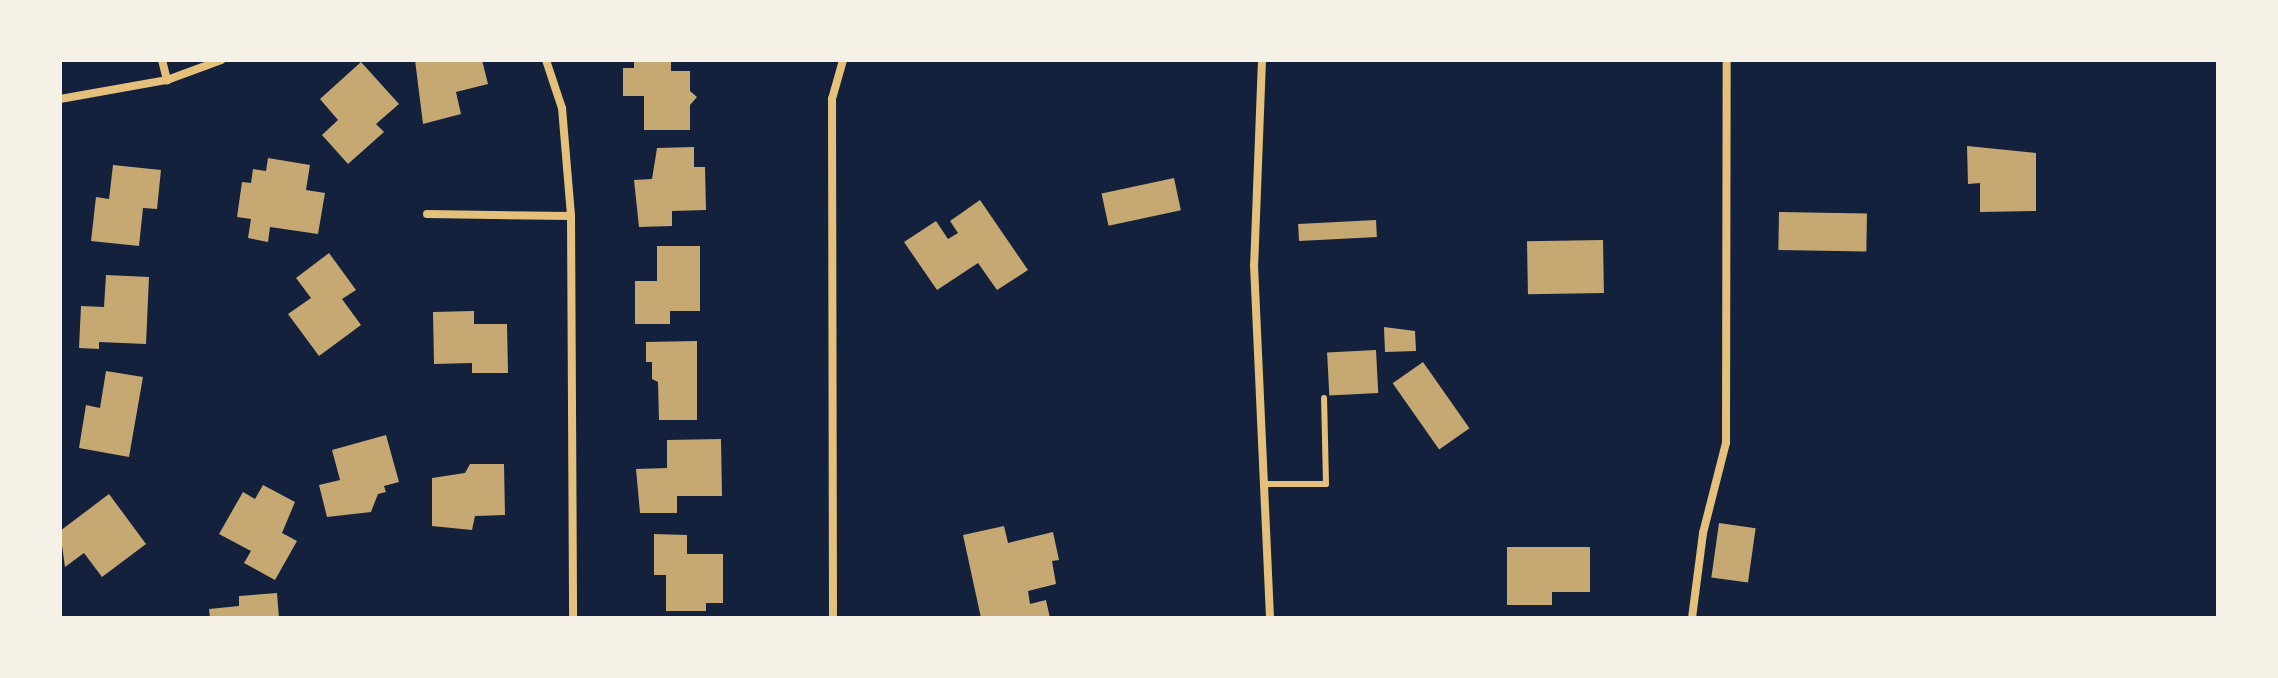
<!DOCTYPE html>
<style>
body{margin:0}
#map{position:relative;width:2278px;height:678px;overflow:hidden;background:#14213d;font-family:"Libre Baskerville",serif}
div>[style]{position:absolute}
.building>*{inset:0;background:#c6a872;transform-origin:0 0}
.service>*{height:6px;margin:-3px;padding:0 3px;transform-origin:3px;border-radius:3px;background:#e5c07b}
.minor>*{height:8px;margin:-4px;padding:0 4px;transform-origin:4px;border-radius:4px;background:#e5c07b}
span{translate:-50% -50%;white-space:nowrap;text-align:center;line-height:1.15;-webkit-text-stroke:7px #f6f1e7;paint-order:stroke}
.frame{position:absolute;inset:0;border:62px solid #f6f1e7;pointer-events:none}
</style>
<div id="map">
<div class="building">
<div style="clip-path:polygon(415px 60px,482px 60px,488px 84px,456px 92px,461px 114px,423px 124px)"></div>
<div style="clip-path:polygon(634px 60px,671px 60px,671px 71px,690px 71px,690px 91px,697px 97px,690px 105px,690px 130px,644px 130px,644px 96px,623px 96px,623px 68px,634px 68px)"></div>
<div style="clip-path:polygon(361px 62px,399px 104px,376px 124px,384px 132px,348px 164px,322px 135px,338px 120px,320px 99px)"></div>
<div style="clip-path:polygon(1967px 146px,2036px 153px,2036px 211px,1980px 212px,1980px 183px,1968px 184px)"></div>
<div style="clip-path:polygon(694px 147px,694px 167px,705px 167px,706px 210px,672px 211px,672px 226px,639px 227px,634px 180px,652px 179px,657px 148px)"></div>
<div style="clip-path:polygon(268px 158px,310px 165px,306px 190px,325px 193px,318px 234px,270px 227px,268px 242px,248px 238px,251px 219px,237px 217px,242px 182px,251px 183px,253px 169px,266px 171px)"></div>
<div style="clip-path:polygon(113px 165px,161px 170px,157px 209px,143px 208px,139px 246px,91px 241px,96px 197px,109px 199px)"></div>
<div style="left:1174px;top:178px;width:33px;height:74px;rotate:78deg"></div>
<div style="clip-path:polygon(980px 200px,1028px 270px,997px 290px,978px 263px,937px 290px,904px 242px,936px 221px,948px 239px,958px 233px,950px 221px)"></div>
<div style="left:1779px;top:212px;width:88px;height:38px;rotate:1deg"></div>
<div style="left:1376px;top:220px;width:17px;height:78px;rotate:87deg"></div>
<div style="left:1603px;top:240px;width:53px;height:76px;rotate:89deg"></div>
<div style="clip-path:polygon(657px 246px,700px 246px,700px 311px,670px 311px,670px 324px,635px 324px,635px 281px,657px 281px)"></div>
<div style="clip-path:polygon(329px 253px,356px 290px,342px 299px,361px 325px,319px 356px,288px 314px,311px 298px,296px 278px)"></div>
<div style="clip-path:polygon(106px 275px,149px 277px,146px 344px,99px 342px,99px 349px,79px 348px,81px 306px,104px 307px)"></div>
<div style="clip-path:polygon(474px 311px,474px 324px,507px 324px,508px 373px,472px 373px,472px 363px,434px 364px,433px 312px)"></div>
<div style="clip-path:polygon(1384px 327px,1415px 331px,1416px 351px,1385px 352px)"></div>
<div style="clip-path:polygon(697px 341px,697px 420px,659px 420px,658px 382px,652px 379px,652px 362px,646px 362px,646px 342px)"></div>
<div style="left:1376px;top:350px;width:43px;height:49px;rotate:87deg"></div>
<div style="left:1423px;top:362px;width:81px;height:37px;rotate:55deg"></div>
<div style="clip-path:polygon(106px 371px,143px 377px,129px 457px,79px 448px,86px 405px,100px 408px)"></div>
<div style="clip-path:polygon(386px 435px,399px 482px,384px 486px,386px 492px,378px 494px,371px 512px,327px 517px,319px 485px,340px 480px,332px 450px)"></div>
<div style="clip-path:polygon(721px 439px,722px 496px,677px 496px,677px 513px,640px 513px,636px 469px,667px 468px,667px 440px)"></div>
<div style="clip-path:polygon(470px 464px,504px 464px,505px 515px,475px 516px,472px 530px,432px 526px,432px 478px,465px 473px)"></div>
<div style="clip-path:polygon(263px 485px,295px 502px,282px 533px,297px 541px,275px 580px,244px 563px,251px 551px,219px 534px,243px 492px,255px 499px)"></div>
<div style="clip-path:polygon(109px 494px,146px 544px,102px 577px,84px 553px,65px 567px,60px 531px)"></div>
<div style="left:1719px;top:523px;width:37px;height:55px;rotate:8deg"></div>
<div style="clip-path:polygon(1004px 526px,1008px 543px,1053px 532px,1059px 560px,1052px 561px,1056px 584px,1028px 591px,1030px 604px,1046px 600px,1050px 618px,981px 618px,963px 535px)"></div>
<div style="clip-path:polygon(654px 534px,687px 535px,687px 554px,723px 554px,723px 603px,706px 603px,706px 611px,666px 611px,666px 575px,654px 575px)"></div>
<div style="clip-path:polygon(1507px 547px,1590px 547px,1590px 592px,1552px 592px,1552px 605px,1507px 605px)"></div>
<div style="clip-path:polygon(277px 593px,279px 618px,210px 618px,209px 609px,239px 606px,239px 596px)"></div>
</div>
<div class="service">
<div style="left:1263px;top:484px;width:63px"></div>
<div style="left:1326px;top:484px;width:86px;rotate:-91.3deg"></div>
</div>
<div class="minor">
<div style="left:162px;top:60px;width:21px;rotate:76deg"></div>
<div style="left:546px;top:60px;width:51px;rotate:71.6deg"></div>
<div style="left:562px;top:108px;width:108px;rotate:85.2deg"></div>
<div style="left:571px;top:216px;width:402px;rotate:89.7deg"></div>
<div style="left:1262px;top:60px;width:205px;rotate:92.2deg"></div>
<div style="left:1254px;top:265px;width:353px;rotate:87.4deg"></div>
<div style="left:60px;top:99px;width:109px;rotate:-10.1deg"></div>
<div style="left:167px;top:80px;width:58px;rotate:-20.3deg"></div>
<div style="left:427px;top:214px;width:144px;rotate:0.8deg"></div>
<div style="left:833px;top:618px;width:519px;rotate:-90.11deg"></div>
<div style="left:832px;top:99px;width:41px;rotate:-74.2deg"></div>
<div style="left:1692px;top:618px;width:86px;rotate:-82.6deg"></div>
<div style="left:1703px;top:533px;width:93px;rotate:-75.7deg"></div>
<div style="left:1726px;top:443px;width:383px;rotate:-89.9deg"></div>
</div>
<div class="frame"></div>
</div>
